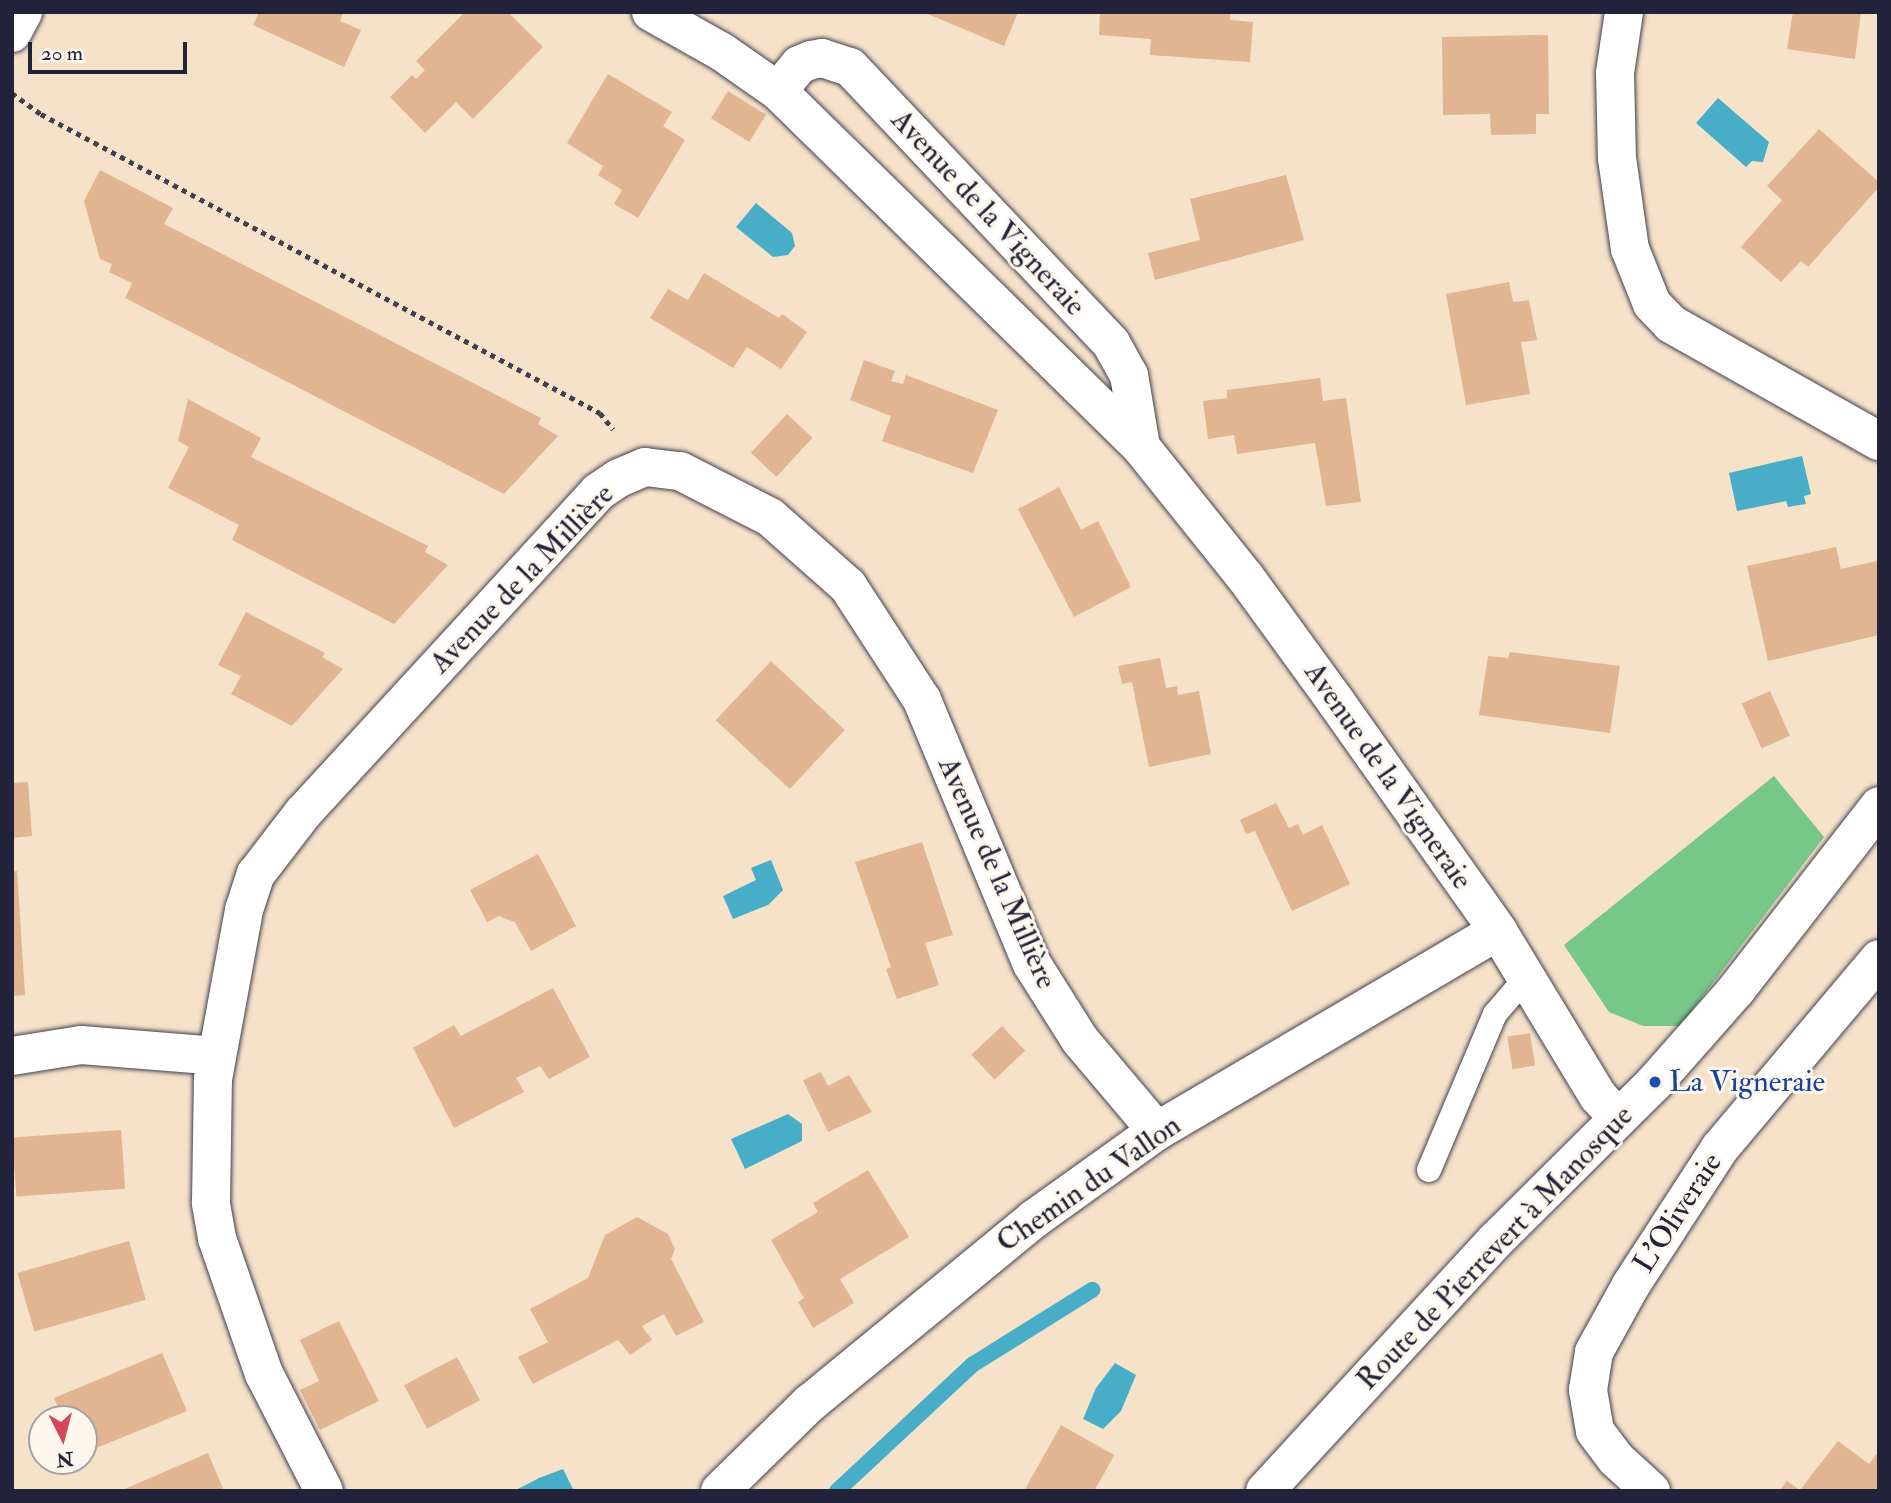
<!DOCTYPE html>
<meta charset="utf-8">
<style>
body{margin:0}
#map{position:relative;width:1891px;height:1503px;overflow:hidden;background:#f5e2c8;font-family:"IM FELL Double Pica",serif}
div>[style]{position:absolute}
.green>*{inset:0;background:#77c788}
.water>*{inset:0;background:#48aec8}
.stream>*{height:16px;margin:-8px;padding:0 8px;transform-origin:8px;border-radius:8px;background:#48aec8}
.building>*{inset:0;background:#e1b492;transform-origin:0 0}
.path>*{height:4.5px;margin-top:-2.25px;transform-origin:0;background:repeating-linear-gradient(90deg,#423f50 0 5px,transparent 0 10px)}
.roads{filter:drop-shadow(0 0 2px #423f50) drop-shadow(0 0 2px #423f50)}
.lane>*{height:24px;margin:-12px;padding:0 12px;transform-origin:12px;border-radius:12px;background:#fff}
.street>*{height:38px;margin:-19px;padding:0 19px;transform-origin:19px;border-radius:19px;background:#fff}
.secondary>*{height:38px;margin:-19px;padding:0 19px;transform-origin:19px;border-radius:19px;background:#fff}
.dots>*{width:19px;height:19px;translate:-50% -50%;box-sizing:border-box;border:4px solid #fbf7ec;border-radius:50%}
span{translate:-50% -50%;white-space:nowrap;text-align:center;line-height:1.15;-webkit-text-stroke:6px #fbf7ec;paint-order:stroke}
.street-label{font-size:30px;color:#22223b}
.transit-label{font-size:30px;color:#164399}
.left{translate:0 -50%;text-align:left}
.frame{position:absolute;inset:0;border:14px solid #22223b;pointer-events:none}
.north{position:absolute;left:28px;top:1405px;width:70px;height:70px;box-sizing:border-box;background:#fbf7ec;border:2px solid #a4a2a5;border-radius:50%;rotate:174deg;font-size:19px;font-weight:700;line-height:28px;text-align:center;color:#22223b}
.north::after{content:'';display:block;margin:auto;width:24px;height:32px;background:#d1495b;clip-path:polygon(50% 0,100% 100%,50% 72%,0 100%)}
.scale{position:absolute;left:28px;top:42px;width:159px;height:32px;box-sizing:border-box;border:4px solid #22223b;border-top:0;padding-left:9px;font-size:21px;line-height:24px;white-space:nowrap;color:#22223b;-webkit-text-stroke:5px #fbf7ec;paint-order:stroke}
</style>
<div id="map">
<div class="green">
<div style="clip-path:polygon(1774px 776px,1824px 837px,1680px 1026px,1643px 1026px,1609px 1012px,1564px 945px)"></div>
</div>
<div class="water">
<div style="clip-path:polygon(1718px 98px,1769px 142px,1763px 162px,1752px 161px,1746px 167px,1696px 123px)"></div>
<div style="clip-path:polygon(756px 203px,792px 233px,795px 246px,788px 255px,773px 257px,736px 227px)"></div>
<div style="clip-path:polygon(1802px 456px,1811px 494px,1804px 496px,1806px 504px,1788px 507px,1786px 501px,1737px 511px,1729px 473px)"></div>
<div style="clip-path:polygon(771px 860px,783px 890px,768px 905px,733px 919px,723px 896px,756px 880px,751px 868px)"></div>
<div style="clip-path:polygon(788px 1114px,802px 1124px,802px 1141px,745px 1169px,731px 1139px)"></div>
<div style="clip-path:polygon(1115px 1363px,1136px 1375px,1121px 1411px,1103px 1429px,1083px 1419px,1096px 1388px)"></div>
<div style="clip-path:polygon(563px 1469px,574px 1491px,514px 1491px,539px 1478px)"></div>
</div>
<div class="stream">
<div style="left:837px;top:1491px;width:185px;rotate:-43deg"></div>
<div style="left:972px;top:1365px;width:142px;rotate:-32deg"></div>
</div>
<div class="building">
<div style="clip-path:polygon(259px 12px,344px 12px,340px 21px,361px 30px,344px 67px,253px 25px)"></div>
<div style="clip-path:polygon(465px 12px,508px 12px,543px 47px,473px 119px,456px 102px,425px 133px,390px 97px,412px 75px,416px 79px,425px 70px,416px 61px)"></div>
<div style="clip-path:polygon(923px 12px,1018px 12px,1004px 46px)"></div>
<div style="clip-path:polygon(1100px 12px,1230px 12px,1230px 20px,1253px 22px,1250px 62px,1150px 55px,1151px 39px,1099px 35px)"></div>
<div style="clip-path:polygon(1793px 12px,1861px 12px,1855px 59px,1787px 49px)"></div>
<div style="clip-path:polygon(1535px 35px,1548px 35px,1549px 114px,1536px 114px,1536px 134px,1491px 135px,1490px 114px,1443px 115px,1442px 37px)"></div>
<div style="clip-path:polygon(608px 74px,672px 112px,663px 126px,685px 140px,638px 218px,614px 204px,622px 190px,598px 175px,603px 166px,567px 143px)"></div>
<div style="left:728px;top:91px;width:45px;height:32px;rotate:32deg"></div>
<div style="clip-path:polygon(1819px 129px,1879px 182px,1879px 187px,1808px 267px,1801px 261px,1781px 282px,1741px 247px,1782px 200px,1767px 186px)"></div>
<div style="clip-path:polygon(100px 170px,173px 208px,164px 224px,541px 418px,538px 424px,558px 436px,504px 494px,125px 298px,132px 283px,109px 272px,112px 264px,100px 259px,84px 201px)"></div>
<div style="clip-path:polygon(1286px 175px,1304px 240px,1155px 280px,1148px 253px,1200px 240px,1190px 199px)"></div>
<div style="clip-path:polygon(704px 273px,779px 318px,782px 314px,807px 332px,781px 369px,747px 347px,733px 368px,650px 318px,668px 289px,688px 300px)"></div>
<div style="clip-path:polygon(1509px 282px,1513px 302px,1529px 300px,1537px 340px,1521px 342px,1530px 394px,1466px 405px,1446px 294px)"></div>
<div style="clip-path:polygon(864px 360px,895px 371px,891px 381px,903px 384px,906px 375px,998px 410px,973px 473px,882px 441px,891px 416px,850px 400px)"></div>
<div style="clip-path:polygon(1320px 378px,1323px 401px,1346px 398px,1361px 502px,1326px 506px,1315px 443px,1237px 454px,1234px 435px,1208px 439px,1203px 401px,1227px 398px,1227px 390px)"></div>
<div style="clip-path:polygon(188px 399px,261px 438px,251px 457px,428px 546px,425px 552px,448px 565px,394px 624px,232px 540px,239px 525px,168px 488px,189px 447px,178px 441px)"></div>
<div style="left:787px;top:414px;width:35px;height:53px;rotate:43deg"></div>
<div style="clip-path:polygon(1059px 487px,1081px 530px,1098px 521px,1131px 587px,1074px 617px,1018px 509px)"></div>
<div style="clip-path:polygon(1836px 547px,1841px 569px,1877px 561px,1879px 635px,1768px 661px,1747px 566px)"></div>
<div style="clip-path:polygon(246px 612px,325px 653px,322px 657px,343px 669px,292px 726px,231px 694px,241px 676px,218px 665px)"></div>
<div style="clip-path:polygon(1510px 652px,1620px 666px,1610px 733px,1479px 715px,1488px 656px,1508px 658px)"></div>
<div style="clip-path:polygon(1160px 658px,1166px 688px,1177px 686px,1178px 695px,1199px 691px,1211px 754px,1149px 767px,1132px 682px,1122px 684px,1118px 666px)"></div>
<div style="left:771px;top:661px;width:101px;height:81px;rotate:43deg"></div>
<div style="left:1770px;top:691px;width:49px;height:31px;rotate:66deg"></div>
<div style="clip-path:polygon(28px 782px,32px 836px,12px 838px,12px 783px)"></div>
<div style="clip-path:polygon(1276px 803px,1289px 828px,1298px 824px,1303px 835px,1322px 825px,1350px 884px,1292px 911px,1255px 831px,1246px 834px,1240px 820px)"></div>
<div style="clip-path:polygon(922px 842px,953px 935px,925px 943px,939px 985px,897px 999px,886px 969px,891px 967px,855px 862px)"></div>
<div style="clip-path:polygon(538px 854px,576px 926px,531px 951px,515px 922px,499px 916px,487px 922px,470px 890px)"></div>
<div style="clip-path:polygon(17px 871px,25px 995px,12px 996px,12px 872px)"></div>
<div style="clip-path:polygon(553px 988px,590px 1057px,549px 1079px,540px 1066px,516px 1078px,524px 1092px,454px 1128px,413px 1048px,454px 1025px,461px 1036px)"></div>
<div style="left:1002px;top:1026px;width:34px;height:42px;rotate:47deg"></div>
<div style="left:1530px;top:1033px;width:33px;height:23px;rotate:81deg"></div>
<div style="clip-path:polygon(821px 1072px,828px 1086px,849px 1075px,872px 1112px,828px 1132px,803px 1080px)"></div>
<div style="left:121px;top:1130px;width:59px;height:109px;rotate:86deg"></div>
<div style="clip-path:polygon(868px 1170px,909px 1237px,840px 1279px,854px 1303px,813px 1328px,798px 1302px,804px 1298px,771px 1240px,818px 1212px,813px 1203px)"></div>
<div style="clip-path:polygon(637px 1217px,668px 1234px,675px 1249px,671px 1259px,704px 1322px,676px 1336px,664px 1314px,642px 1326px,652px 1340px,630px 1355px,618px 1340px,533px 1384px,518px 1357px,548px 1342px,530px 1309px,588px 1278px,605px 1235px)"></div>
<div style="left:129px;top:1241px;width:61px;height:116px;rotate:74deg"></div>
<div style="clip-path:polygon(339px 1321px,379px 1401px,320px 1430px,300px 1390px,319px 1381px,300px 1340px)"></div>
<div style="clip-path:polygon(162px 1353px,187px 1411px,84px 1453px,84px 1419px,63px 1419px,54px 1398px)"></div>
<div style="left:457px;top:1357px;width:49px;height:60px;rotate:62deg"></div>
<div style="clip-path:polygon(1061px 1425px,1114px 1455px,1105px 1472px,1094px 1491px,1024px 1491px)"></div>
<div style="clip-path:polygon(1838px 1441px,1869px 1464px,1879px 1451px,1879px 1491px,1779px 1491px,1787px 1481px,1800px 1490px)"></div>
<div style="clip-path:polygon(208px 1453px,224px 1491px,120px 1491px)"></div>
</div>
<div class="path">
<div style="left:12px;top:93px;width:36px;rotate:36deg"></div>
<div style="left:41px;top:114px;width:634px;rotate:28.14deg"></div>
<div style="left:600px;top:413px;width:21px;rotate:51deg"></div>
</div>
<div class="roads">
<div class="lane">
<div style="left:1429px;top:1170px;width:169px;rotate:-67.1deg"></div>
<div style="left:1495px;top:1014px;width:46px;rotate:-49.4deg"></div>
</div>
<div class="street">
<div style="left:651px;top:12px;width:81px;rotate:29.4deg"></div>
<div style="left:722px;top:52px;width:68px;rotate:34.9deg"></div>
<div style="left:778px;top:91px;width:508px;rotate:44.44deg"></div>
<div style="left:1141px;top:447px;width:168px;rotate:51.3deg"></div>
<div style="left:1246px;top:578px;width:153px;rotate:54deg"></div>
<div style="left:1336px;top:702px;width:281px;rotate:54.7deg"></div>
<div style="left:1498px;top:931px;width:193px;rotate:58.8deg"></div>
<div style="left:1598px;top:1096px;width:30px;rotate:48deg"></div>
<div style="left:1624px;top:12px;width:62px;rotate:98.4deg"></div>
<div style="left:1615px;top:73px;width:85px;rotate:88.7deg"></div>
<div style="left:1617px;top:158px;width:92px;rotate:81.9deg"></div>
<div style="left:1630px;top:249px;width:59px;rotate:68.2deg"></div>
<div style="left:1652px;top:304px;width:28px;rotate:46deg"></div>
<div style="left:1671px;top:324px;width:239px;rotate:29.4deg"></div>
<div style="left:12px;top:33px;width:24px;rotate:-62deg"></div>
<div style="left:778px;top:91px;width:33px;rotate:-51deg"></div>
<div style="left:799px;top:65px;width:13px;rotate:-23deg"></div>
<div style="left:811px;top:60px;width:11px;rotate:-10deg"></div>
<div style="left:822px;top:58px;width:29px;rotate:18deg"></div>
<div style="left:850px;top:67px;width:380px;rotate:46.6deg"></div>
<div style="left:1111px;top:343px;width:37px;rotate:61deg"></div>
<div style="left:1129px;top:375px;width:73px;rotate:80.5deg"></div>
<div style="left:12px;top:1056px;width:70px;rotate:-9.1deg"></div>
<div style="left:81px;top:1045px;width:136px;rotate:4.6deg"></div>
<div style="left:324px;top:1491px;width:131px;rotate:-117.1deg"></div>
<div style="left:264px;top:1374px;width:144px;rotate:-109.1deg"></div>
<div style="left:217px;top:1238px;width:36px;rotate:-100deg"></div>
<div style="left:211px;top:1203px;width:124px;rotate:-89.1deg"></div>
<div style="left:213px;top:1079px;width:172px;rotate:-79.6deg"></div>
<div style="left:244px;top:910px;width:38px;rotate:-72deg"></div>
<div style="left:256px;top:874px;width:77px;rotate:-52.4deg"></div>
<div style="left:303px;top:813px;width:436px;rotate:-47.4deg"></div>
<div style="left:598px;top:492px;width:25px;rotate:-34deg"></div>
<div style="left:619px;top:478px;width:28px;rotate:-23deg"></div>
<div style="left:645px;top:467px;width:35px;rotate:7deg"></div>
<div style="left:680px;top:471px;width:101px;rotate:27.1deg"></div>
<div style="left:770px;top:517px;width:104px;rotate:41.5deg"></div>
<div style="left:848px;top:586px;width:136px;rotate:57deg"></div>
<div style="left:922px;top:700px;width:286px;rotate:67.4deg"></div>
<div style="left:1032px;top:964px;width:90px;rotate:57.7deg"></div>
<div style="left:1080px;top:1040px;width:119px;rotate:49.8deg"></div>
<div style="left:720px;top:1491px;width:126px;rotate:-44.4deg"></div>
<div style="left:810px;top:1403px;width:290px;rotate:-39.4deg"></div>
<div style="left:1034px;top:1219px;width:151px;rotate:-35.6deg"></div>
<div style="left:1157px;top:1131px;width:395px;rotate:-30.4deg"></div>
<div style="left:1651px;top:1491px;width:47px;rotate:-137.6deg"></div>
<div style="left:1616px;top:1459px;width:35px;rotate:-127deg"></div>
<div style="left:1595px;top:1431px;width:42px;rotate:-99.7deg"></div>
<div style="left:1588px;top:1390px;width:38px;rotate:-81deg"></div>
<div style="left:1594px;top:1352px;width:77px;rotate:-61.1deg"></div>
<div style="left:1631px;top:1285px;width:163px;rotate:-57deg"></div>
<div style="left:1720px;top:1148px;width:247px;rotate:-49.9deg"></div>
</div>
<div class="secondary">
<div style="left:1265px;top:1491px;width:340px;rotate:-47.4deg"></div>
<div style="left:1495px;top:1241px;width:226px;rotate:-44.8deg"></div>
<div style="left:1655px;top:1082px;width:123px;rotate:-48.6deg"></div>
<div style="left:1736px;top:990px;width:233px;rotate:-52.1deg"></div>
</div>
</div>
<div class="dots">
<div style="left:1655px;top:1082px;background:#1a4fb4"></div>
</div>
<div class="street-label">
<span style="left:988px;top:213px;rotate:47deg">Avenue de la Vigneraie</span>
<span style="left:522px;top:579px;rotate:-46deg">Avenue de la Millière</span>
<span style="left:1388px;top:776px;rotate:55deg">Avenue de la Vigneraie</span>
<span style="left:997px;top:873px;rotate:66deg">Avenue de la Millière</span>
<span style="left:1089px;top:1184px;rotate:-35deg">Chemin du Vallon</span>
<span style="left:1678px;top:1213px;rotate:-57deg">L'Oliveraie</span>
<span style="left:1495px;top:1248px;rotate:-46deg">Route de Pierrevert à Manosque</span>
</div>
<div class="transit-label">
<span class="left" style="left:1669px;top:1082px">La Vigneraie</span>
</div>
<div class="frame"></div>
<div class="north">N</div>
<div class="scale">20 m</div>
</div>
